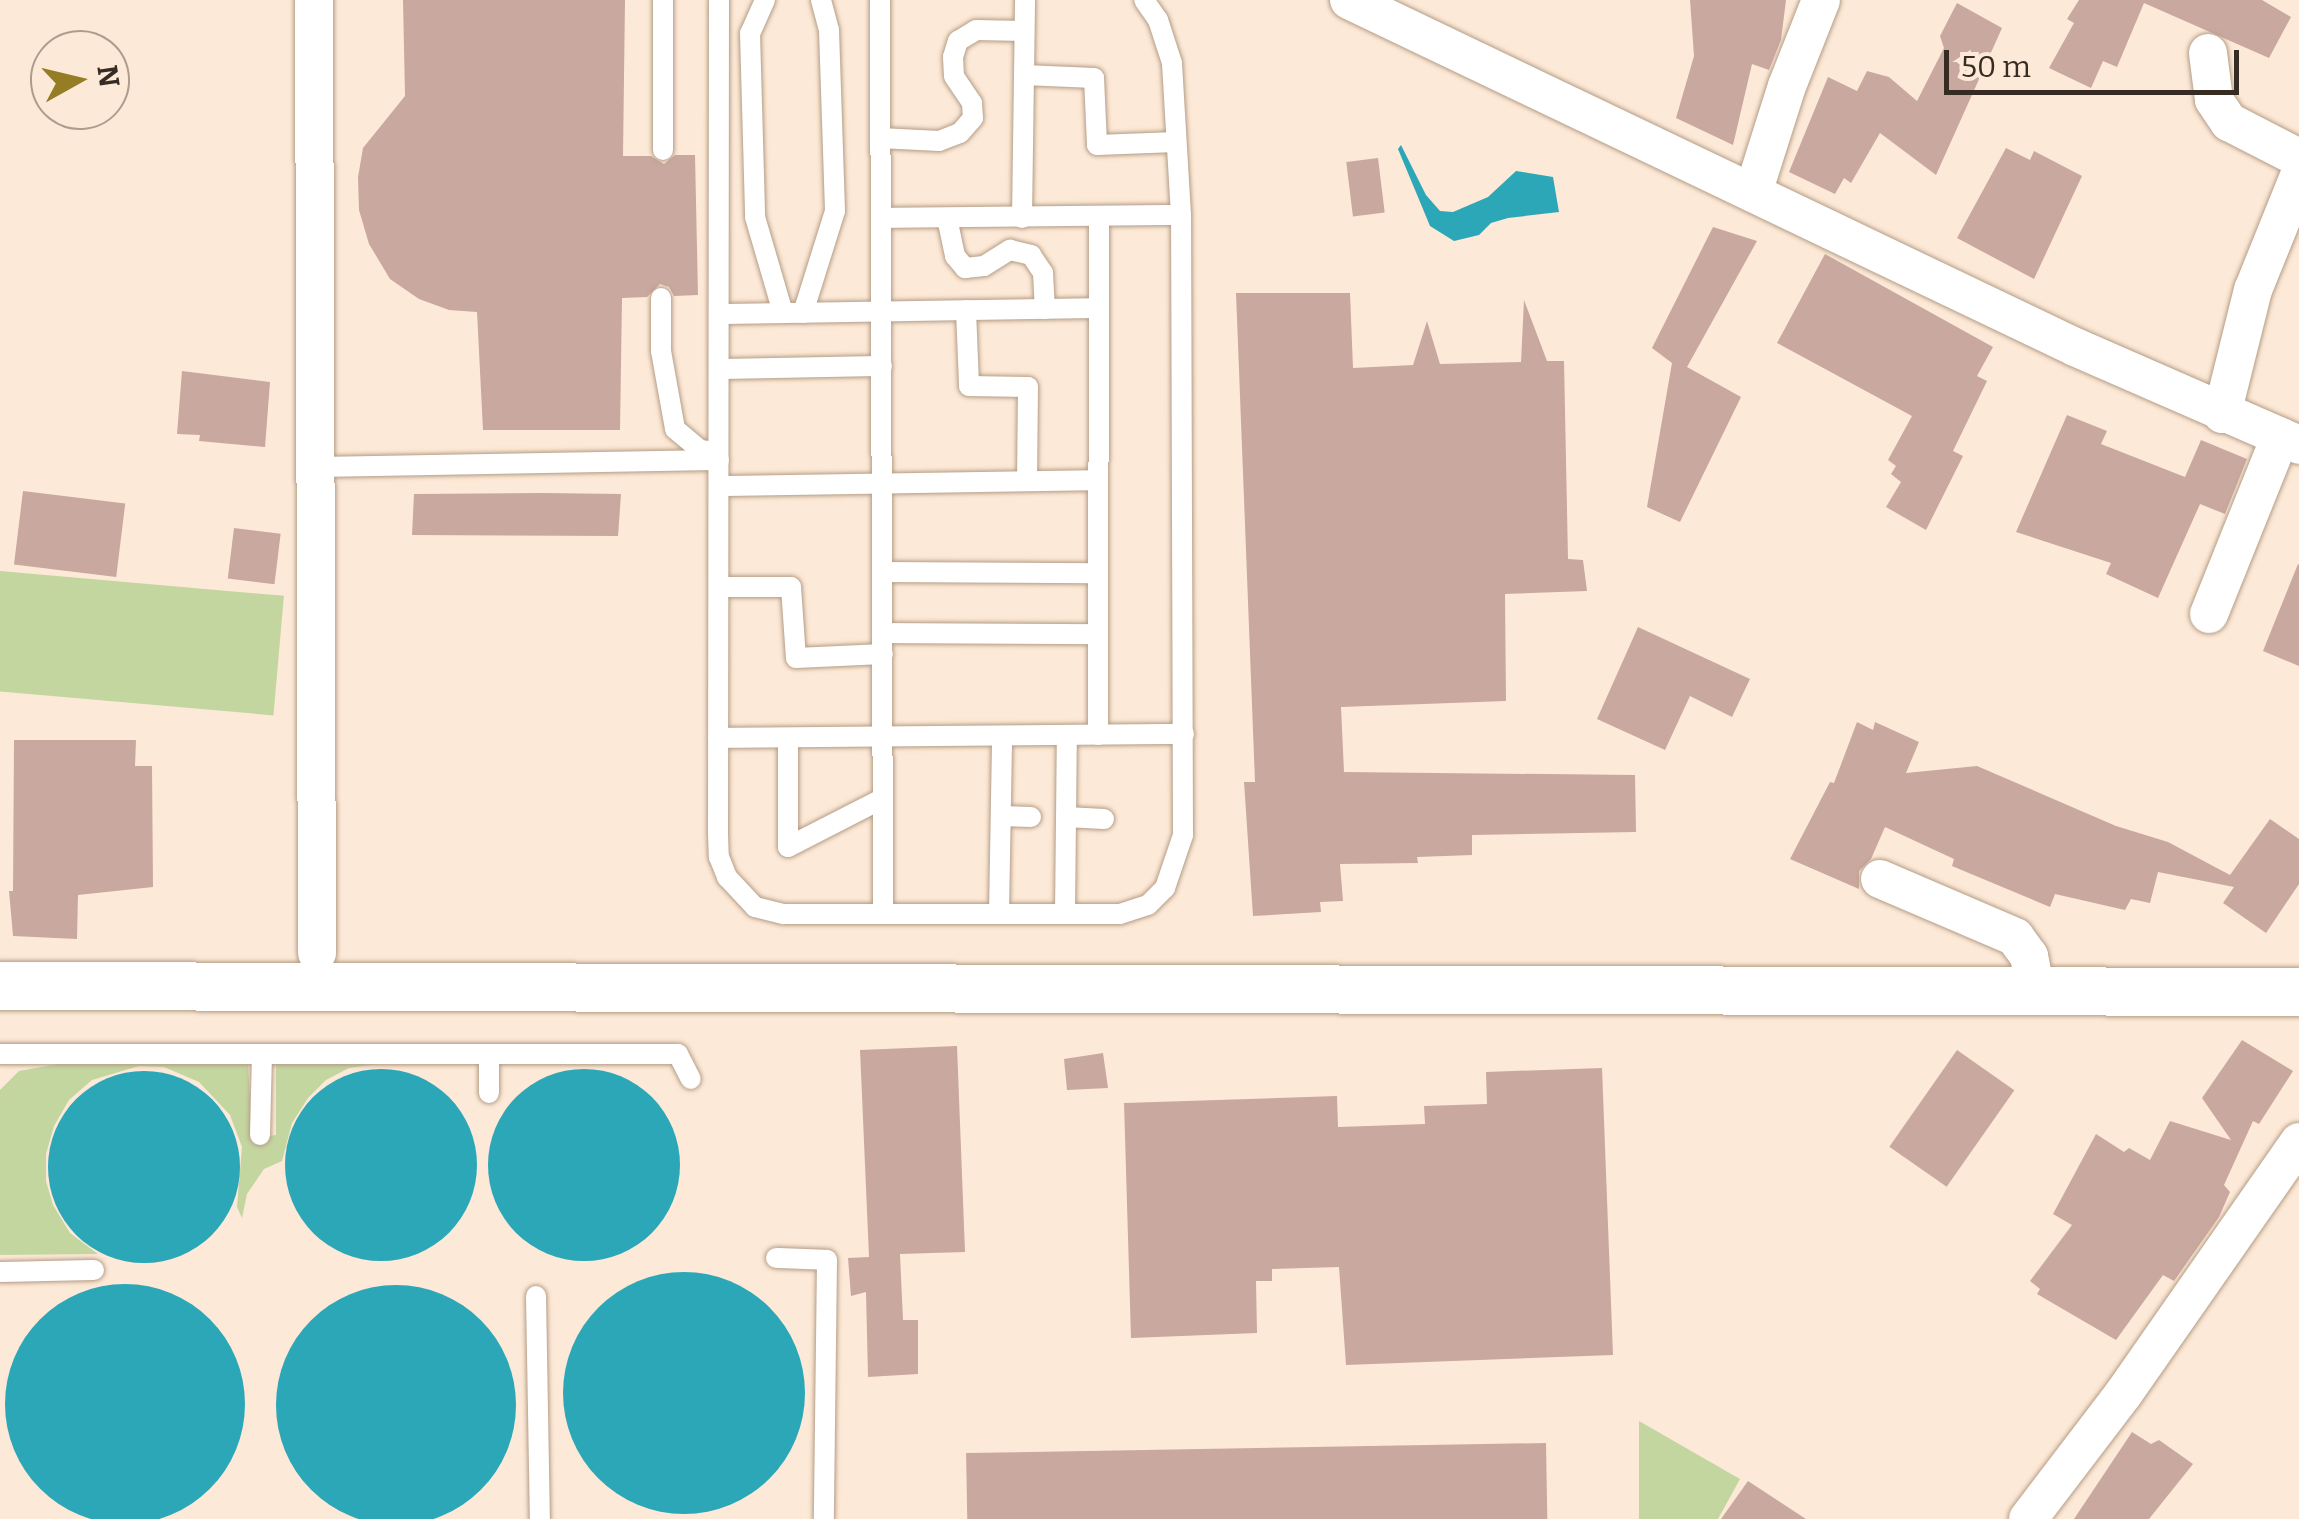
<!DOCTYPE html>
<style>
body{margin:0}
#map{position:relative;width:2299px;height:1519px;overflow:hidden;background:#fde9d7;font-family:Bitter,serif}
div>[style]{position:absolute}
.green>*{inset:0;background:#c4d6a0;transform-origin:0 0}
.water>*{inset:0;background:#2ca7b7}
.round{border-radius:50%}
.building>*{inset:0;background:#c9a89f;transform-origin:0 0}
.roads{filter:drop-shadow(0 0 2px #b49d86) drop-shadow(0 0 2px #b49d86)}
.service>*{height:20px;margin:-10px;padding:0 10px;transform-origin:10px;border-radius:10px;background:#fff}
.minor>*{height:38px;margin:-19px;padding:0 19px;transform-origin:19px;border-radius:19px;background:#fff}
.tertiary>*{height:48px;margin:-24px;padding:0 24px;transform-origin:24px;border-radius:24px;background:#fff}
span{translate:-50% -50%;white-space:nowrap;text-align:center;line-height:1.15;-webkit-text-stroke:8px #fde9d7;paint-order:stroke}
.north{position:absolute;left:30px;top:30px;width:100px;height:100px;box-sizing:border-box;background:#fde9d7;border:2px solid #ad9d8f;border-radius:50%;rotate:82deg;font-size:28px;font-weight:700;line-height:40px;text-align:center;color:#362c23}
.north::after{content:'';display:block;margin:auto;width:35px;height:45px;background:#947d24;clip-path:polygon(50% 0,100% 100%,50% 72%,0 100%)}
.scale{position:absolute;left:1944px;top:50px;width:295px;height:45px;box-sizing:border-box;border:5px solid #362c23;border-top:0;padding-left:12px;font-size:30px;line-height:35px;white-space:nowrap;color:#362c23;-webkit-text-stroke:8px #fde9d7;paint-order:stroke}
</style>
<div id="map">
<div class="green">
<div style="left:0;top:571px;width:285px;height:120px;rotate:5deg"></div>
<div style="clip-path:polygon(248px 1062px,252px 1138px,276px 1135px,276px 1064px,392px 1062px,349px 1068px,326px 1080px,308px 1098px,292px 1123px,282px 1161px,264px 1169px,247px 1194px,242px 1218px,237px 1207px,242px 1147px,230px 1115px,199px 1082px,164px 1067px,139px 1066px,92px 1080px,69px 1100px,54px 1126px,46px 1154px,46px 1181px,53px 1205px,70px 1233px,98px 1254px,0 1255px,0 1090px,19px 1071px,64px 1063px)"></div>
<div style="clip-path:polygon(1639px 1421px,1740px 1479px,1718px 1519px,1639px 1519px)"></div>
</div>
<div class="water">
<div style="clip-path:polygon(1401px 145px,1426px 195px,1440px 211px,1453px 212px,1488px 197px,1516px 171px,1553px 177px,1559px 212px,1508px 218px,1491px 223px,1479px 235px,1454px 241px,1430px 226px,1398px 149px)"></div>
<div class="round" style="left:488px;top:1069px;width:192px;height:192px"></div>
<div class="round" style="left:285px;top:1069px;width:192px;height:192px"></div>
<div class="round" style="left:48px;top:1071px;width:192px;height:192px"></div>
<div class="round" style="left:563px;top:1272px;width:242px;height:242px"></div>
<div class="round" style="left:5px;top:1284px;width:240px;height:240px"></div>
<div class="round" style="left:276px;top:1285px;width:240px;height:240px"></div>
</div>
<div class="building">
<div style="clip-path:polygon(403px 0,625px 0,623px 156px,651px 156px,664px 164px,675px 155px,695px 155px,698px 295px,674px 296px,669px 287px,660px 284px,647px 297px,622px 298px,620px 430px,483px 430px,477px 312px,449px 310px,419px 299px,390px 279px,369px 244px,359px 210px,358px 177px,363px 148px,405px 96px)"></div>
<div style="clip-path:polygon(1690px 0,1786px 0,1781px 40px,1769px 70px,1752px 64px,1733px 145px,1676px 118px,1694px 56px)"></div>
<div style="clip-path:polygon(2079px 0,2262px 0,2291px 17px,2269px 58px,2144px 3px,2117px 67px,2103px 61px,2091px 88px,2049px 68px,2074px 23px,2067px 19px)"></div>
<div style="clip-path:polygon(1957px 3px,2002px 28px,1936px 175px,1880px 133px,1851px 183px,1844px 178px,1835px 194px,1789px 172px,1828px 77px,1857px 91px,1867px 71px,1889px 77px,1917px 101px,1944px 48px,1940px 36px)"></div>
<div style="clip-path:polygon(2006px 148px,2030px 160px,2034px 151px,2082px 176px,2034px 279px,1957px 238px)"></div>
<div style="left:1378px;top:158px;width:55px;height:32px;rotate:83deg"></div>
<div style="clip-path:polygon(1713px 227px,1757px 241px,1687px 367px,1741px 397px,1680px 522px,1647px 507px,1672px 363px,1652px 348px)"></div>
<div style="clip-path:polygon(1825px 254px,1993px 347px,1977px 376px,1987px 381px,1953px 451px,1963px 456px,1926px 530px,1886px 507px,1901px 482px,1891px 474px,1896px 466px,1888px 460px,1912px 416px,1777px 343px)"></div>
<div style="clip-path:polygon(1236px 293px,1350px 293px,1353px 368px,1413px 365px,1427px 321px,1440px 364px,1521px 362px,1524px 300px,1547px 361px,1564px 361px,1568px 559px,1583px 560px,1587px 591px,1505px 594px,1506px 701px,1341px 707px,1344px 772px,1635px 775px,1636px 832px,1472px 835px,1472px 855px,1417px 857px,1418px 863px,1340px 864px,1343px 901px,1320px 902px,1321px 912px,1253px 916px,1244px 782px,1255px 782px)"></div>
<div style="clip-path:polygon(182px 371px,270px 382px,265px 447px,199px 441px,200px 435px,177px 434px)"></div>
<div style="clip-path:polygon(2067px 415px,2107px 431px,2101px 444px,2185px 477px,2201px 440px,2247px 459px,2225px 514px,2200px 504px,2158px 598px,2106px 574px,2111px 563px,2016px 532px)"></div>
<div style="left:23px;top:491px;width:103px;height:74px;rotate:7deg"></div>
<div style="clip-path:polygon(544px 493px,621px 494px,618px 536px,412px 535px,414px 494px)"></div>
<div style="left:234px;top:528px;width:47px;height:51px;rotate:7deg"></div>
<div style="clip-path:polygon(2298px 564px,2299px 565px,2299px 666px,2263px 651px)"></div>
<div style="clip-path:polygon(1638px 627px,1750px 679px,1732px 717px,1690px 696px,1665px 750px,1597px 719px)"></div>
<div style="clip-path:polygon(1857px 722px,1873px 730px,1875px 722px,1919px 742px,1906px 773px,1977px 766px,2116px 826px,2168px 842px,2230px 875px,2270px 819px,2299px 839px,2299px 884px,2266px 933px,2223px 903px,2234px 887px,2158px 872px,2150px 903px,2131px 899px,2125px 910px,2055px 894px,2050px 907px,1952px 866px,1954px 859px,1885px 827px,1871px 859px,1859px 871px,1859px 889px,1790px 859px,1830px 782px,1834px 783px)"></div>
<div style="clip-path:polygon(14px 740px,136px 740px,135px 766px,152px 766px,153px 887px,78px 895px,77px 939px,13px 936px,9px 891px,13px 891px)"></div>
<div style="clip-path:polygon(2242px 1040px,2293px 1071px,2259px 1124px,2253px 1121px,2224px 1185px,2230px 1192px,2219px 1217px,2174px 1281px,2163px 1275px,2116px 1340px,2037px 1294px,2040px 1289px,2030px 1281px,2072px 1225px,2053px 1214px,2096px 1134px,2124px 1152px,2129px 1148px,2150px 1160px,2170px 1121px,2231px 1140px,2202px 1098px)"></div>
<div style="clip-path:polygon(957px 1046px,965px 1252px,900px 1254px,903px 1320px,918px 1320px,918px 1374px,868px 1377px,866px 1292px,851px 1296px,848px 1258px,869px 1257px,860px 1050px)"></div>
<div style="left:1957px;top:1050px;width:70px;height:118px;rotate:35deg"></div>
<div style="clip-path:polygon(1103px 1053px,1108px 1088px,1067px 1090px,1064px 1059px)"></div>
<div style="clip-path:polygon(1602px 1068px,1613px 1355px,1346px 1365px,1339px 1267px,1272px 1269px,1272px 1281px,1256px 1281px,1257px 1333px,1131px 1338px,1124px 1103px,1337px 1096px,1338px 1127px,1425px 1124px,1424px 1106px,1487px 1104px,1486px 1072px)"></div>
<div style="clip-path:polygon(2132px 1432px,2151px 1444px,2159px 1440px,2193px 1464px,2149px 1519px,2074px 1519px)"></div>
<div style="left:1546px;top:1443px;width:76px;height:580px;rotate:89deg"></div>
<div style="clip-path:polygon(1748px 1481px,1806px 1519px,1721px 1519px)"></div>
</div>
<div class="roads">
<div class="service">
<div style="left:719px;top:0;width:834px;rotate:90.07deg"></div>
<div style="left:718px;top:834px;width:23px;rotate:88deg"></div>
<div style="left:719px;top:857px;width:22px;rotate:68deg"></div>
<div style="left:727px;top:877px;width:41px;rotate:47deg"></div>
<div style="left:755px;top:907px;width:30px;rotate:14deg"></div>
<div style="left:784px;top:914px;width:336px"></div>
<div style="left:1120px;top:914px;width:29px;rotate:-18deg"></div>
<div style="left:1148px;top:905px;width:24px;rotate:-45deg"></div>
<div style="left:1165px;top:888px;width:56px;rotate:-71.2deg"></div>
<div style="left:1183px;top:835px;width:620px;rotate:-90.18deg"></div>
<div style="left:1181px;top:215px;width:152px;rotate:-93.4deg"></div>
<div style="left:1172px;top:63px;width:45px;rotate:-108deg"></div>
<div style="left:1158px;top:20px;width:24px;rotate:-125deg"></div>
<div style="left:765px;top:0;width:36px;rotate:114deg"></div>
<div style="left:750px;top:33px;width:184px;rotate:88.4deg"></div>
<div style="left:755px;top:217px;width:100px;rotate:73.7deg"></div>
<div style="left:880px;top:0;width:914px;rotate:89.81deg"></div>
<div style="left:1024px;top:75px;width:70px;rotate:2.5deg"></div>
<div style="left:1094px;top:78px;width:67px;rotate:87.4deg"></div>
<div style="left:1097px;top:145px;width:79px;rotate:-2.2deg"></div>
<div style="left:880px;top:138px;width:59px;rotate:2.9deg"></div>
<div style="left:939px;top:141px;width:22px;rotate:-21deg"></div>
<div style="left:960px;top:133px;width:20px;rotate:-49deg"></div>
<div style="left:973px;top:118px;width:15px;rotate:-94deg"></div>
<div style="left:972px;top:103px;width:32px;rotate:-124deg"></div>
<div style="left:954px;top:76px;width:19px;rotate:-93deg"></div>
<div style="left:953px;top:57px;width:17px;rotate:-73deg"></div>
<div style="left:958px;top:41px;width:21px;rotate:-31deg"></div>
<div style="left:976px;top:30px;width:48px;rotate:1.2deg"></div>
<div style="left:663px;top:150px;width:150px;rotate:-90deg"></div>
<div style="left:881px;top:218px;width:300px;rotate:-0.6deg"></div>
<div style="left:947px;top:218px;width:39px;rotate:78deg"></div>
<div style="left:955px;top:256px;width:16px;rotate:50deg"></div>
<div style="left:965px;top:268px;width:19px;rotate:-6deg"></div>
<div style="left:984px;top:266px;width:31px;rotate:-32deg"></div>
<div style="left:1010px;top:250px;width:22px;rotate:13deg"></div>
<div style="left:1031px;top:255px;width:22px;rotate:56deg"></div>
<div style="left:1043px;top:273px;width:36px;rotate:87deg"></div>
<div style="left:1022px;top:218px;width:218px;rotate:-89.2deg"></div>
<div style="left:661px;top:298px;width:53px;rotate:90deg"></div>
<div style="left:661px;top:351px;width:79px;rotate:79.8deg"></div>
<div style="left:675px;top:429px;width:33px;rotate:40deg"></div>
<div style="left:700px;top:450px;width:16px;rotate:7deg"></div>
<div style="left:966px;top:310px;width:76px;rotate:87.7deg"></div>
<div style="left:969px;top:386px;width:59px;rotate:1deg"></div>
<div style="left:1028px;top:387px;width:94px;rotate:90.6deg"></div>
<div style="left:803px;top:313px;width:107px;rotate:-72.6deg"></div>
<div style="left:835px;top:211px;width:181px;rotate:-91.9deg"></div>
<div style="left:829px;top:30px;width:31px;rotate:-105deg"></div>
<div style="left:719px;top:314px;width:380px;rotate:-0.9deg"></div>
<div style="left:719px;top:369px;width:163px;rotate:-1.1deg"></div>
<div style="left:313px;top:467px;width:406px;rotate:-1deg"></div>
<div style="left:720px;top:486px;width:378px;rotate:-0.9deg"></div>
<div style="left:882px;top:572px;width:216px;rotate:0.3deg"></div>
<div style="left:719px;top:587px;width:72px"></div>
<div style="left:791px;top:587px;width:71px;rotate:86deg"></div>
<div style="left:796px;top:658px;width:87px;rotate:-2.6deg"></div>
<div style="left:882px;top:633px;width:216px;rotate:0.3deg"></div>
<div style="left:1098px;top:735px;width:518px;rotate:-89.89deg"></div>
<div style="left:718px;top:738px;width:466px;rotate:-0.5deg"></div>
<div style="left:788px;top:738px;width:109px;rotate:90deg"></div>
<div style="left:788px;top:847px;width:106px;rotate:-27.1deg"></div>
<div style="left:1001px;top:816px;width:30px;rotate:2deg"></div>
<div style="left:1066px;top:817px;width:38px;rotate:3deg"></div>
<div style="left:999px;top:914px;width:177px;rotate:-89deg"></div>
<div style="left:1065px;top:914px;width:178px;rotate:-89.4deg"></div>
<div style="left:0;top:1054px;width:678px"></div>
<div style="left:678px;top:1054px;width:28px;rotate:63deg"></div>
<div style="left:489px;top:1093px;width:39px;rotate:-90deg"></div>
<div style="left:260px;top:1135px;width:81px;rotate:-88.6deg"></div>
<div style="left:776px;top:1258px;width:51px;rotate:2.2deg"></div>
<div style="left:827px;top:1260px;width:259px;rotate:90.7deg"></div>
<div style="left:0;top:1272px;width:94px;rotate:-1.2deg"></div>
<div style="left:536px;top:1296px;width:223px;rotate:89deg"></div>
</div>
<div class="minor">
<div style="left:314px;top:0;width:953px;rotate:89.82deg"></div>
<div style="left:1349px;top:0;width:805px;rotate:25.55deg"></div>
<div style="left:2075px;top:347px;width:244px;rotate:23.6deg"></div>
<div style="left:2208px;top:53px;width:47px;rotate:82.7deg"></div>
<div style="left:2214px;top:100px;width:27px;rotate:56deg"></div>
<div style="left:2229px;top:122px;width:79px;rotate:27.2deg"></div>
<div style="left:1753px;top:193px;width:112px;rotate:-72.4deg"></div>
<div style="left:1787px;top:86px;width:92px;rotate:-68.4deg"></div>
<div style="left:2222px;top:414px;width:128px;rotate:-76deg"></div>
<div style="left:2253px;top:290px;width:123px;rotate:-68deg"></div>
<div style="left:2209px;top:614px;width:191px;rotate:-68.1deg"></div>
<div style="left:1880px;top:879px;width:147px;rotate:23.2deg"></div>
<div style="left:2015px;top:937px;width:24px;rotate:54deg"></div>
<div style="left:2029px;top:956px;width:36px;rotate:79deg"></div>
<div style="left:2028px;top:1519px;width:158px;rotate:-52.7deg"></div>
<div style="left:2124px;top:1393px;width:306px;rotate:-55.1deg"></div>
</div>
<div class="tertiary">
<div style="left:0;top:986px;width:2299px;rotate:0.15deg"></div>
</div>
</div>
<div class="north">N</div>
<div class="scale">50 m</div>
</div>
